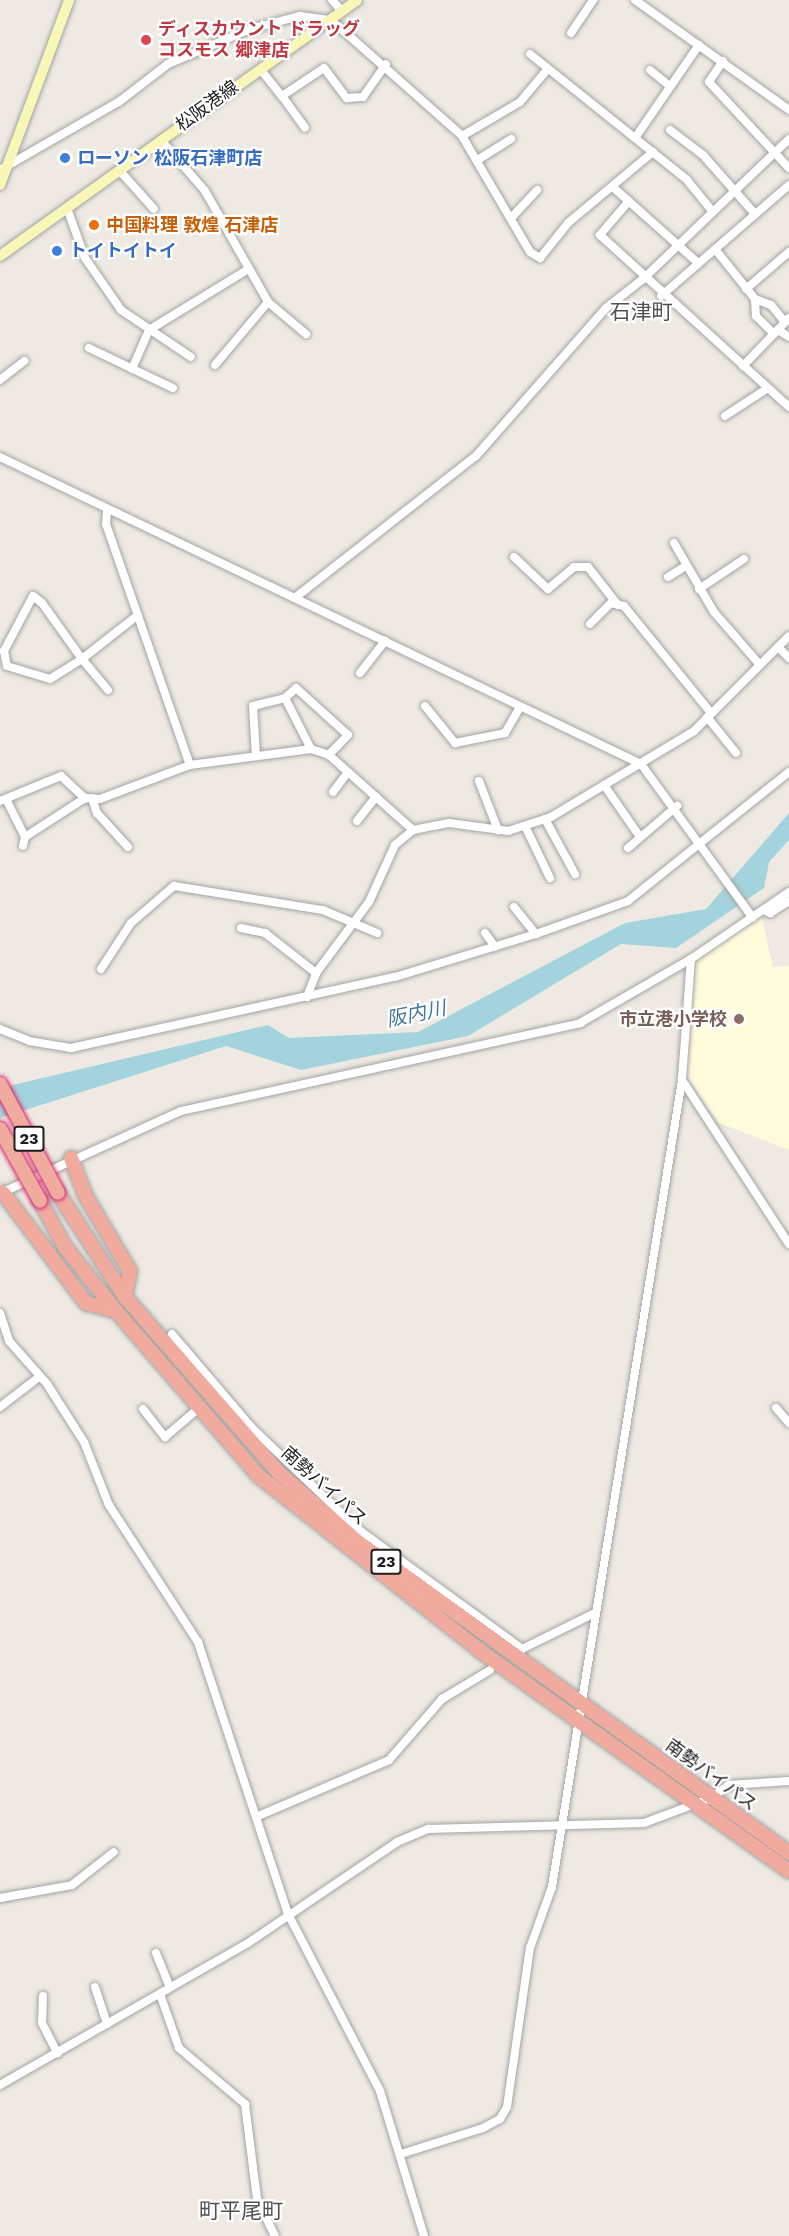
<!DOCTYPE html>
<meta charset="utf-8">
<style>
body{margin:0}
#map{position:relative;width:789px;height:2236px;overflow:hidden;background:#eeeae3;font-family:"Work Sans","Noto Sans JP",sans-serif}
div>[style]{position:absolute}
.education>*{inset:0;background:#fffcdc}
.water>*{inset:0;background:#a3d3dc}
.roads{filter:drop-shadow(0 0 2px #a4a4a4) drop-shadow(0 0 2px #a4a4a4)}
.minor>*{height:8px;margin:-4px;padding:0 4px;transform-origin:4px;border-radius:4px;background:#fff}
.secondary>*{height:10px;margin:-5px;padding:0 5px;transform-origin:5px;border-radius:5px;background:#f9f7b7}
.trunk>*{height:14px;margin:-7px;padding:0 7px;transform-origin:7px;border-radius:7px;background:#f0ab9e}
.bridges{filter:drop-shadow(0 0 2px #d8256f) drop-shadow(0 0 2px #d8256f)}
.trunk-bridge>*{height:14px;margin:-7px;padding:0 7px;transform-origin:7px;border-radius:7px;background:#f0ab9e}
.dots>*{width:16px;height:16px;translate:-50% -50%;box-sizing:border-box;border:3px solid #fff;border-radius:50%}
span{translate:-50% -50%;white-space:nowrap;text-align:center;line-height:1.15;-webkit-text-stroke:4.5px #fff;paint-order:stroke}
.shield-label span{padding:2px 4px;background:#fff;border:2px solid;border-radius:4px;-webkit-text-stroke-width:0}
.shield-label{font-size:16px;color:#1d1d1d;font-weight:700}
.health-label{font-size:18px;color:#be3a42;font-weight:700}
.left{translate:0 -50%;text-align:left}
.street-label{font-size:18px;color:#1d1d1d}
.shop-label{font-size:18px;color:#366cbe;font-weight:700}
.food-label{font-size:18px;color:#c56008;font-weight:700}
.education-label{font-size:18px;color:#785e54;font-weight:700}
.right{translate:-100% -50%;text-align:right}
.water-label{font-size:20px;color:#44779c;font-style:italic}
.quarter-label{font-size:21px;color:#505050}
</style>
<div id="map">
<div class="education">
<div style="clip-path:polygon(761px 915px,773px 967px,789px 966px,789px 1150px,719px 1123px,684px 1072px,695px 962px)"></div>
</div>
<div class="water">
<div style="clip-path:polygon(789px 813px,789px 840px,769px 862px,764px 888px,676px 948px,621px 944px,468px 1036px,301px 1070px,226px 1046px,0 1118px,0 1088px,268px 1025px,289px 1038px,418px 1032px,625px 923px,706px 909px)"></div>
</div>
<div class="roads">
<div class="minor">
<div style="left:332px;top:0;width:15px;rotate:48deg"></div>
<div style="left:635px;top:0;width:189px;rotate:35.5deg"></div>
<div style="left:571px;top:33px;width:40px;rotate:-56deg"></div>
<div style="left:530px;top:54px;width:201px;rotate:38.7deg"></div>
<div style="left:687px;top:180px;width:40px;rotate:51deg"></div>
<div style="left:723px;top:61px;width:25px;rotate:124deg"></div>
<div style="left:709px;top:82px;width:117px;rotate:47.1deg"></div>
<div style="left:260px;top:69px;width:35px;rotate:51deg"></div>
<div style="left:282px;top:96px;width:50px;rotate:-33.7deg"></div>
<div style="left:324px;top:68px;width:38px;rotate:53deg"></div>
<div style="left:347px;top:98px;width:16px;rotate:-4deg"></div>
<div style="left:363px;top:97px;width:40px;rotate:-55.1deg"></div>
<div style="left:650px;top:70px;width:26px;rotate:39deg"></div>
<div style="left:282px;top:96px;width:39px;rotate:54deg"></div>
<div style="left:670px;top:130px;width:41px;rotate:37.1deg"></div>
<div style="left:703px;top:155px;width:79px;rotate:48.6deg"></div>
<div style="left:462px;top:136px;width:67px;rotate:-30.4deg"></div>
<div style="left:520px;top:102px;width:39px;rotate:-50deg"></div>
<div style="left:635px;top:138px;width:113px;rotate:-55.5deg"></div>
<div style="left:161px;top:140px;width:67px;rotate:49.2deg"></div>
<div style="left:205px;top:191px;width:128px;rotate:60.4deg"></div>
<div style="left:268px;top:302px;width:50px;rotate:40.1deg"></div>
<div style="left:479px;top:159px;width:38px;rotate:-32deg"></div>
<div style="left:0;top:170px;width:138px;rotate:-29.9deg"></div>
<div style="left:120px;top:101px;width:61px;rotate:-37.6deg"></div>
<div style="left:168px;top:64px;width:89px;rotate:-23.1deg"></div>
<div style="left:250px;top:29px;width:52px;rotate:-14.6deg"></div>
<div style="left:300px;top:16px;width:29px;rotate:8deg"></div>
<div style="left:329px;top:20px;width:12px;rotate:35deg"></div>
<div style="left:339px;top:27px;width:164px;rotate:41.5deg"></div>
<div style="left:462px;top:136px;width:134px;rotate:59.6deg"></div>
<div style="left:530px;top:252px;width:12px;rotate:31deg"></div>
<div style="left:540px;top:258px;width:45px;rotate:-51.3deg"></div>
<div style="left:568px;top:223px;width:111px;rotate:-39.9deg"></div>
<div style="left:119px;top:170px;width:52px;rotate:48.1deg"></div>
<div style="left:615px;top:189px;width:111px;rotate:41.7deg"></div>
<div style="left:629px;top:201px;width:45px;rotate:130.5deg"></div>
<div style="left:600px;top:235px;width:256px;rotate:42.3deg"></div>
<div style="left:67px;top:208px;width:53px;rotate:70.2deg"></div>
<div style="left:85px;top:258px;width:63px;rotate:55.3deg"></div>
<div style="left:121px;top:310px;width:84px;rotate:33.9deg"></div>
<div style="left:512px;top:217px;width:37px;rotate:-47deg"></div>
<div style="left:715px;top:249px;width:64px;rotate:51.3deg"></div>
<div style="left:755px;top:299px;width:17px;rotate:21deg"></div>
<div style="left:771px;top:305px;width:22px;rotate:51deg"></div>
<div style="left:746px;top:289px;width:57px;rotate:-40.7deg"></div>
<div style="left:661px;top:296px;width:169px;rotate:-40.9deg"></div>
<div style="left:755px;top:299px;width:17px;rotate:87deg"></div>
<div style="left:756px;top:316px;width:25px;rotate:45deg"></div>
<div style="left:778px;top:330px;width:13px;rotate:32deg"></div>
<div style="left:89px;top:348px;width:93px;rotate:25.5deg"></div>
<div style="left:215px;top:365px;width:82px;rotate:-49.9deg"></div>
<div style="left:743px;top:366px;width:66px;rotate:-46.2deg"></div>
<div style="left:132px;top:369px;width:43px;rotate:-66.4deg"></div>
<div style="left:149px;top:330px;width:115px;rotate:-31.5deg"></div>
<div style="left:0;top:380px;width:31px;rotate:-38deg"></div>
<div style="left:725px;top:416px;width:51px;rotate:-33.1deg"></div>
<div style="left:0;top:457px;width:711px;rotate:25.59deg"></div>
<div style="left:641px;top:764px;width:190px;rotate:54deg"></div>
<div style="left:107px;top:512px;width:12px;rotate:95deg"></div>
<div style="left:106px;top:524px;width:255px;rotate:70.8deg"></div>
<div style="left:674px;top:543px;width:80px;rotate:59.9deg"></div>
<div style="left:714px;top:612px;width:70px;rotate:49deg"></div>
<div style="left:514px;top:557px;width:47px;rotate:43.3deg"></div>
<div style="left:548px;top:589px;width:34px;rotate:-40deg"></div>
<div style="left:574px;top:567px;width:14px"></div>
<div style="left:588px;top:567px;width:48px;rotate:51.7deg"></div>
<div style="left:668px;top:577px;width:22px;rotate:-32deg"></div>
<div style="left:699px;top:589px;width:54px;rotate:-33.7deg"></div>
<div style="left:296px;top:597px;width:229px;rotate:-38.1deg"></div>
<div style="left:476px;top:456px;width:197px;rotate:-48.7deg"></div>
<div style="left:606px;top:308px;width:47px;rotate:-38.1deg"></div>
<div style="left:643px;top:279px;width:202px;rotate:-43.8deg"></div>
<div style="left:590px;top:624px;width:30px;rotate:-45deg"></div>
<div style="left:611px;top:603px;width:13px;rotate:13deg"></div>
<div style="left:624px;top:606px;width:138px;rotate:50.9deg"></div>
<div style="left:778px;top:647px;width:16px;rotate:45deg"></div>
<div style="left:360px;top:673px;width:41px;rotate:-52deg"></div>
<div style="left:108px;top:690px;width:40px;rotate:-130deg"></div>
<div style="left:82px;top:659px;width:69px;rotate:-125.5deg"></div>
<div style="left:42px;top:603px;width:11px;rotate:-142deg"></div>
<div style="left:33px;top:596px;width:62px;rotate:117.8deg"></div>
<div style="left:4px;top:651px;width:15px;rotate:79deg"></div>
<div style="left:7px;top:666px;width:45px;rotate:16.8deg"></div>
<div style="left:50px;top:679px;width:38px;rotate:-32deg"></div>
<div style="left:82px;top:659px;width:71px;rotate:-38.2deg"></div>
<div style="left:285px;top:698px;width:57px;rotate:63deg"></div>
<div style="left:425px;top:706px;width:48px;rotate:51deg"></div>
<div style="left:455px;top:743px;width:51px;rotate:-11.3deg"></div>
<div style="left:505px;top:733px;width:30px;rotate:-60deg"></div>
<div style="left:707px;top:717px;width:46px;rotate:51.1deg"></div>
<div style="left:256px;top:756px;width:50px;rotate:-93.4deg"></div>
<div style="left:253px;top:706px;width:33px;rotate:-14deg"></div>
<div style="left:285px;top:698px;width:15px;rotate:-42deg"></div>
<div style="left:296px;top:688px;width:70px;rotate:42.1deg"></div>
<div style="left:348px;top:735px;width:28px;rotate:134deg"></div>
<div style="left:479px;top:781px;width:53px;rotate:68.8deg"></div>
<div style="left:604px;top:785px;width:63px;rotate:55.3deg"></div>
<div style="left:333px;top:792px;width:25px;rotate:-53deg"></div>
<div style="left:92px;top:798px;width:16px;rotate:72deg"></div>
<div style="left:97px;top:813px;width:46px;rotate:47.6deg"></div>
<div style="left:6px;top:799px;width:42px;rotate:63.4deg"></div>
<div style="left:25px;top:837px;width:9px;rotate:103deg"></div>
<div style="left:0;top:801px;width:66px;rotate:-22.3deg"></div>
<div style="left:61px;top:776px;width:33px;rotate:43deg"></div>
<div style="left:85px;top:798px;width:15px;rotate:4deg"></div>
<div style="left:100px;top:799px;width:96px;rotate:-20.7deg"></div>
<div style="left:190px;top:765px;width:122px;rotate:-7.5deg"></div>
<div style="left:311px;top:749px;width:19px;rotate:18deg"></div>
<div style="left:329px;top:755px;width:113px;rotate:41.8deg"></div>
<div style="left:413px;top:830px;width:37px;rotate:-11deg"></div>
<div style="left:449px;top:823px;width:60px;rotate:7.7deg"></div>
<div style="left:508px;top:831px;width:45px;rotate:-18deg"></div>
<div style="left:551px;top:817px;width:167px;rotate:-31deg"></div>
<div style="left:694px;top:731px;width:134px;rotate:-45deg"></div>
<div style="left:545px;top:819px;width:63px;rotate:61.4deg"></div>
<div style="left:357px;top:821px;width:31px;rotate:-52deg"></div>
<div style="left:525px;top:826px;width:58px;rotate:64.3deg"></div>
<div style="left:25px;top:837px;width:72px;rotate:-33deg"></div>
<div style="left:628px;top:848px;width:65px;rotate:-40.6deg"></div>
<div style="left:514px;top:907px;width:35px;rotate:51deg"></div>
<div style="left:763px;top:910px;width:8px;rotate:23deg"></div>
<div style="left:770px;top:913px;width:22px;rotate:-32deg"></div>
<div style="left:241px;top:928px;width:25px;rotate:12deg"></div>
<div style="left:265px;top:933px;width:65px;rotate:38.1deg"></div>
<div style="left:485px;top:933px;width:17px;rotate:54deg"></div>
<div style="left:691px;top:959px;width:121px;rotate:94.3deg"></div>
<div style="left:682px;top:1080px;width:196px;rotate:56.9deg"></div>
<div style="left:101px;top:969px;width:55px;rotate:-56.9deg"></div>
<div style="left:131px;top:923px;width:57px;rotate:-40.7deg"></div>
<div style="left:174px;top:886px;width:151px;rotate:9.2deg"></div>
<div style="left:323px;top:910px;width:59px;rotate:23.1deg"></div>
<div style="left:307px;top:997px;width:26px;rotate:-69deg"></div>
<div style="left:316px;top:973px;width:89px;rotate:-53.3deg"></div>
<div style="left:369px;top:902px;width:63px;rotate:-65.5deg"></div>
<div style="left:395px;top:845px;width:23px;rotate:-40deg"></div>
<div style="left:0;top:1029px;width:31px;rotate:22deg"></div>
<div style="left:29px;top:1041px;width:43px;rotate:9.5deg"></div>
<div style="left:71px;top:1048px;width:332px;rotate:-12.4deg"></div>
<div style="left:395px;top:977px;width:147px;rotate:-17deg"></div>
<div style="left:536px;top:934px;width:98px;rotate:-19.7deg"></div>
<div style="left:628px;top:901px;width:206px;rotate:-38.7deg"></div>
<div style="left:1px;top:1193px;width:198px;rotate:-24.5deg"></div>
<div style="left:181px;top:1111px;width:409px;rotate:-12.4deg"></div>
<div style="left:580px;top:1023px;width:128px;rotate:-30deg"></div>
<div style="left:691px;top:959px;width:119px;rotate:-34.4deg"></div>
<div style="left:0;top:1313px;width:29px;rotate:72deg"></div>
<div style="left:9px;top:1341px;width:57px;rotate:48.5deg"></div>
<div style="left:47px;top:1384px;width:69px;rotate:57.5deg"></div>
<div style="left:84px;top:1442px;width:68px;rotate:68.4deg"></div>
<div style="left:109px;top:1505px;width:163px;rotate:57deg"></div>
<div style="left:198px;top:1642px;width:287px;rotate:71.7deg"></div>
<div style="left:288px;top:1914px;width:199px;rotate:62.5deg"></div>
<div style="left:380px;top:2091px;width:152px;rotate:73.1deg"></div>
<div style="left:172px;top:1334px;width:123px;rotate:49.6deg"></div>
<div style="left:252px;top:1428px;width:148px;rotate:43.6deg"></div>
<div style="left:359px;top:1530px;width:202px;rotate:36.1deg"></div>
<div style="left:522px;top:1649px;width:81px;rotate:-26.3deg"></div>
<div style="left:0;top:1407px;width:49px;rotate:-37.6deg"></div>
<div style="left:776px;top:1408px;width:20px;rotate:49deg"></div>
<div style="left:143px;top:1409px;width:36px;rotate:52deg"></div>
<div style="left:165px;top:1437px;width:45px;rotate:-40.5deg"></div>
<div style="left:258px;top:1816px;width:142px;rotate:-23.1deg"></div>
<div style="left:389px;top:1760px;width:81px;rotate:-49deg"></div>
<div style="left:442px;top:1699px;width:56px;rotate:-31.1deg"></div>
<div style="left:0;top:1898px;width:73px;rotate:-10.2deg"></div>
<div style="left:72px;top:1885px;width:53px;rotate:-38.2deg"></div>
<div style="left:156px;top:1953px;width:37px;rotate:68deg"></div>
<div style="left:95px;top:1987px;width:39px;rotate:72deg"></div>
<div style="left:160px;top:1994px;width:57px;rotate:70.6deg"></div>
<div style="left:179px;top:2048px;width:87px;rotate:40.3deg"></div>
<div style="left:245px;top:2104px;width:96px;rotate:82.8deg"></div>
<div style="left:257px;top:2199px;width:41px;rotate:64.1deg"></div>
<div style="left:43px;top:1996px;width:27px;rotate:92deg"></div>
<div style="left:42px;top:2023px;width:34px;rotate:63deg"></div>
<div style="left:0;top:2085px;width:286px;rotate:-29.8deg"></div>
<div style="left:248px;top:1943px;width:180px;rotate:-34.1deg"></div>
<div style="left:397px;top:1842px;width:34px;rotate:-23deg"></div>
<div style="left:428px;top:1829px;width:216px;rotate:-1.6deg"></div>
<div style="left:644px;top:1823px;width:72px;rotate:-20.5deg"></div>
<div style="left:711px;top:1798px;width:22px;rotate:-36deg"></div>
<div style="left:729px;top:1785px;width:60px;rotate:-3.8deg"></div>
<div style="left:401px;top:2154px;width:86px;rotate:-17.6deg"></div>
<div style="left:483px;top:2128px;width:19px;rotate:-28deg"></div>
<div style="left:500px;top:2119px;width:14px;rotate:-60deg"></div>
<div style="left:507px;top:2107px;width:161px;rotate:-81.8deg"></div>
<div style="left:530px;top:1948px;width:65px;rotate:-70.2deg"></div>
<div style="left:552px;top:1887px;width:817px;rotate:-80.85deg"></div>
</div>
<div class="secondary">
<div style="left:0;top:185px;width:197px;rotate:-69.5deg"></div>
<div style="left:0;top:256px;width:439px;rotate:-35.6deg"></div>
</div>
<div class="trunk">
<div style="left:71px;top:1158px;width:40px;rotate:69deg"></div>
<div style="left:85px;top:1195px;width:88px;rotate:59.4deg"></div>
<div style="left:130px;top:1271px;width:26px;rotate:101deg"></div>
<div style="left:3px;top:1193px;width:138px;rotate:53deg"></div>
<div style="left:86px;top:1303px;width:31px;rotate:15deg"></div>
<div style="left:58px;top:1193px;width:124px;rotate:57.2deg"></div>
<div style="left:125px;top:1297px;width:232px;rotate:48.8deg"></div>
<div style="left:278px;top:1472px;width:106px;rotate:41.2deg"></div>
<div style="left:358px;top:1542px;width:531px;rotate:35.81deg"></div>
<div style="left:40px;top:1201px;width:52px;rotate:61.5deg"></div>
<div style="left:65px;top:1247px;width:82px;rotate:51.4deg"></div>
<div style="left:116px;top:1311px;width:218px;rotate:49.1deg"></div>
<div style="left:259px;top:1476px;width:280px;rotate:38.3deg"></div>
<div style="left:479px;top:1650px;width:381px;rotate:35.5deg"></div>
</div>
</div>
<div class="bridges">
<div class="trunk-bridge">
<div style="left:0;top:1084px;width:123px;rotate:62deg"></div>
<div style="left:0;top:1129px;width:82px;rotate:60.9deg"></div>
</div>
</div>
<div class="dots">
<div style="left:146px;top:40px;background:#e0444e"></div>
<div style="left:65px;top:158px;background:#3f7fe0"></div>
<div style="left:94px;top:225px;background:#e8710a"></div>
<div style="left:57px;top:251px;background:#3f7fe0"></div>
<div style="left:739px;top:1019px;background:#8d6e63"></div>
</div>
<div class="shield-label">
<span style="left:29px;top:1139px">23</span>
<span style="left:386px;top:1562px">23</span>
</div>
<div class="health-label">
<span class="left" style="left:158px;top:40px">ディスカウント ドラッグ<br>コスモス 郷津店</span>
</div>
<div class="street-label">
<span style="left:207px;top:106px;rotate:-36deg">松阪港線</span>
<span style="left:324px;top:1486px;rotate:42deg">南勢バイパス</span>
<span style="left:711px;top:1775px;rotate:36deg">南勢バイパス</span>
</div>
<div class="shop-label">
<span class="left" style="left:77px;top:158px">ローソン 松阪石津町店</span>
<span class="left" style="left:69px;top:251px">トイトイトイ</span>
</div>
<div class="food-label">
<span class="left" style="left:106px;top:225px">中国料理 敦煌 石津店</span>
</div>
<div class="education-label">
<span class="right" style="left:727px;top:1019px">市立港小学校</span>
</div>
<div class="water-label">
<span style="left:416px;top:1014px;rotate:-12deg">阪内川</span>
</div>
<div class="quarter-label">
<span style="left:641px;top:312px">石津町</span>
<span style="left:241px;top:2211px">町平尾町</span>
</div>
</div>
